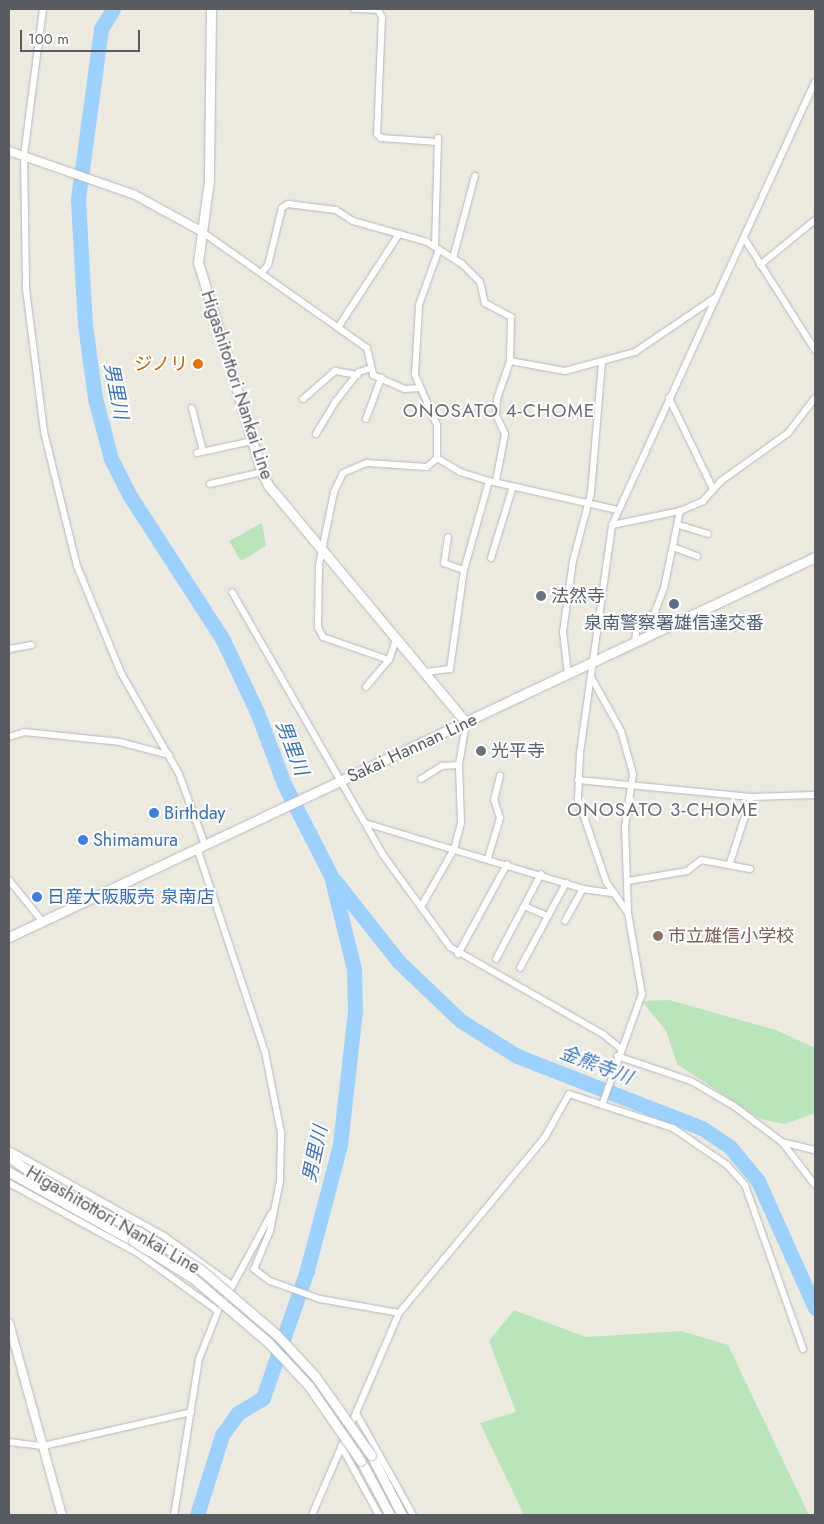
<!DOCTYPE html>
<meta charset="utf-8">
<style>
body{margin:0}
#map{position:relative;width:824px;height:1524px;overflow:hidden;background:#eceadf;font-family:Jost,"Noto Sans JP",sans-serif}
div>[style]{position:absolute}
.green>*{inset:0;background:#bae5bc}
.river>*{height:15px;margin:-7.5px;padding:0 7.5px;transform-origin:7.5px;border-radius:7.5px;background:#9dd1ff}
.roads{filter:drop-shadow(0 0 1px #b5b8bd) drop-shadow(0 0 1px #b5b8bd)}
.minor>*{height:6px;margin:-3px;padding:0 3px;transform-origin:3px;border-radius:3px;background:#fff}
.tertiary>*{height:8px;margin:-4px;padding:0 4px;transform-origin:4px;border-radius:4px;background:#fff}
.secondary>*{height:9px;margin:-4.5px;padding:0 4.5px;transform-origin:4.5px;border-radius:4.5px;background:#fff}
.bridges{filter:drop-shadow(0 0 1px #b5b9bf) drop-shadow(0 0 1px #b5b9bf)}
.secondary-bridge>*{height:9px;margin:-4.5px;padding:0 4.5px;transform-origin:4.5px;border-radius:4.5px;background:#fff}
.dots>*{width:14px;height:14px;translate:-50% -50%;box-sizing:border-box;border:2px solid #fff;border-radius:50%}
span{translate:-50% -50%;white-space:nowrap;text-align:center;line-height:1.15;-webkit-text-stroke:4px #fff;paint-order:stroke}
.food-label{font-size:18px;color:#c56008}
.right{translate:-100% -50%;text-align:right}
.street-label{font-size:18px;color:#585c61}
.worship-label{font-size:18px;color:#5b616d}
.left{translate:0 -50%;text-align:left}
.service-label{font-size:18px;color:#4e5e75}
.shop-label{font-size:18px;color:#366cbe}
.education-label{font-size:18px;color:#785e54}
.water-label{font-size:19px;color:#3a75bd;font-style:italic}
.neighbourhood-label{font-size:19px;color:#696e73;letter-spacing:1px}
.frame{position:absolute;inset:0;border:10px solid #585c61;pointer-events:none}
.scale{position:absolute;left:20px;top:30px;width:120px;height:22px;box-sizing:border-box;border:2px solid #585c61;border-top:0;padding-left:6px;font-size:15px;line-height:18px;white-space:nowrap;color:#585c61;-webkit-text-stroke:4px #fff;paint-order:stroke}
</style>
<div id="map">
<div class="green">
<div style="clip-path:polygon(262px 523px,266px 546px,241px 561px,229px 541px)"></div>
<div style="clip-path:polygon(669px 1000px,776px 1030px,815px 1048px,815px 1113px,785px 1124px,760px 1119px,677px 1064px,666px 1031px,642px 1001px)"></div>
<div style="clip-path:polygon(514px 1310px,586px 1337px,681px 1331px,728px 1345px,809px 1515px,524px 1515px,480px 1423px,516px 1412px,489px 1341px)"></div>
</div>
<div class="river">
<div style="left:113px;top:9px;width:23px;rotate:121deg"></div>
<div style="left:101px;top:29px;width:173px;rotate:97.7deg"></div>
<div style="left:78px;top:200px;width:125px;rotate:86.8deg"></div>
<div style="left:85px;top:325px;width:74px;rotate:82.2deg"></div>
<div style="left:95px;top:398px;width:63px;rotate:75.3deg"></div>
<div style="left:111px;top:459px;width:42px;rotate:62.8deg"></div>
<div style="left:130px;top:496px;width:169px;rotate:57.1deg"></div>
<div style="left:222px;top:638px;width:82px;rotate:64.7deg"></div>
<div style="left:257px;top:712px;width:77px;rotate:69.4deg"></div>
<div style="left:284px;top:784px;width:103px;rotate:62.9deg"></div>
<div style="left:331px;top:876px;width:96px;rotate:76.1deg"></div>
<div style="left:354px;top:969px;width:42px;rotate:88.6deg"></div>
<div style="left:355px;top:1011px;width:135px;rotate:96.4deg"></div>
<div style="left:340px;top:1145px;width:129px;rotate:104.8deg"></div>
<div style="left:307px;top:1270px;width:135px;rotate:109deg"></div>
<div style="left:263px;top:1398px;width:29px;rotate:149deg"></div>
<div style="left:238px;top:1413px;width:27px;rotate:126deg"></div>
<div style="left:222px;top:1435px;width:84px;rotate:107.4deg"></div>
<div style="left:335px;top:881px;width:103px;rotate:51.7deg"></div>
<div style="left:399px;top:962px;width:86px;rotate:43.6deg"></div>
<div style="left:461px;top:1021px;width:66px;rotate:32deg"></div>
<div style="left:517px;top:1056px;width:199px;rotate:21.3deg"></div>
<div style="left:702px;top:1128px;width:34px;rotate:34deg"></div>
<div style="left:730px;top:1147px;width:44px;rotate:50.5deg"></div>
<div style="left:758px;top:1181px;width:139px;rotate:65.8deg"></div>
</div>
<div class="roads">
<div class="minor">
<div style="left:43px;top:9px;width:148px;rotate:97.4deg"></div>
<div style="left:24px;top:156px;width:133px;rotate:89.1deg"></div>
<div style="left:26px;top:289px;width:144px;rotate:82.8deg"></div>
<div style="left:44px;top:432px;width:138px;rotate:76.2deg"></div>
<div style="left:77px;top:566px;width:116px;rotate:67.6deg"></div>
<div style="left:121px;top:673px;width:116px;rotate:60.1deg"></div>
<div style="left:179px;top:774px;width:76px;rotate:69.9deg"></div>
<div style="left:354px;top:9px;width:24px;rotate:2deg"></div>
<div style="left:378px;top:10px;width:8px;rotate:60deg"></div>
<div style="left:382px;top:17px;width:117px;rotate:92.4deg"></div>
<div style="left:377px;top:134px;width:6px;rotate:45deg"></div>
<div style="left:381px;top:138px;width:57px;rotate:4deg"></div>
<div style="left:201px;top:231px;width:203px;rotate:35.2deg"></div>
<div style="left:367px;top:348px;width:28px;rotate:77deg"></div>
<div style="left:373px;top:375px;width:34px;rotate:24deg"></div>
<div style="left:404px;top:389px;width:16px;rotate:-4deg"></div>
<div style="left:744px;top:238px;width:133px;rotate:57.6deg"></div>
<div style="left:435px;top:246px;width:108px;rotate:-88.4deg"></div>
<div style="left:453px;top:258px;width:85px;rotate:-75deg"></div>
<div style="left:760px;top:265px;width:71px;rotate:-39.3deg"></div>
<div style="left:263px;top:271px;width:8px;rotate:-50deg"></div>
<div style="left:268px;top:265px;width:59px;rotate:-76.2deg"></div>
<div style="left:282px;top:208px;width:7px;rotate:-34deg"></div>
<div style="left:288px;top:204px;width:48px;rotate:7.1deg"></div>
<div style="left:336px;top:210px;width:20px;rotate:33deg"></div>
<div style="left:353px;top:221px;width:77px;rotate:15.8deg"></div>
<div style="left:427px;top:242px;width:41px;rotate:32.2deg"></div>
<div style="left:462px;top:264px;width:25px;rotate:45deg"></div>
<div style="left:480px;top:282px;width:22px;rotate:77deg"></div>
<div style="left:485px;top:303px;width:30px;rotate:28deg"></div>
<div style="left:511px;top:317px;width:44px;rotate:91.3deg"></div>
<div style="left:510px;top:361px;width:56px;rotate:10.3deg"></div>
<div style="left:565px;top:371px;width:73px;rotate:-15.2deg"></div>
<div style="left:635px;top:352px;width:98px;rotate:-34.2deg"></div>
<div style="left:339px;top:326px;width:110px;rotate:-56.9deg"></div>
<div style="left:669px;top:398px;width:101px;rotate:64.2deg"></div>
<div style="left:303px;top:399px;width:43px;rotate:-41.2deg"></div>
<div style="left:335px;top:371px;width:23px;rotate:10deg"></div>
<div style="left:192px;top:408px;width:44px;rotate:75.7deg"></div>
<div style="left:366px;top:419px;width:44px;rotate:-69.9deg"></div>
<div style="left:316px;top:434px;width:39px;rotate:-59deg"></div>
<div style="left:336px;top:401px;width:37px;rotate:-52deg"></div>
<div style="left:359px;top:372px;width:9px;rotate:-18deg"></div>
<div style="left:197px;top:453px;width:56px;rotate:-12.3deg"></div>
<div style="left:437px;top:458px;width:27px;rotate:31deg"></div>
<div style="left:460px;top:472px;width:30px;rotate:17deg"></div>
<div style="left:489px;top:481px;width:132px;rotate:12.7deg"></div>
<div style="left:496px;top:481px;width:48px;rotate:-79.2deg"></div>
<div style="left:505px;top:434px;width:21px;rotate:-115deg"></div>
<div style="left:496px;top:415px;width:16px;rotate:-86deg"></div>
<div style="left:497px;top:399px;width:40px;rotate:-71.1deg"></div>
<div style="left:210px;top:484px;width:53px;rotate:-13deg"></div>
<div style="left:612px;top:525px;width:69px;rotate:-11.6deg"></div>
<div style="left:680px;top:511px;width:25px;rotate:-23deg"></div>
<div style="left:703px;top:501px;width:27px;rotate:-48deg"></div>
<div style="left:721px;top:481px;width:82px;rotate:-35.6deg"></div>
<div style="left:788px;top:433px;width:44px;rotate:-52.4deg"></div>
<div style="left:679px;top:525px;width:30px;rotate:17deg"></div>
<div style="left:673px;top:547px;width:26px;rotate:21deg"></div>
<div style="left:491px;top:558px;width:75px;rotate:-73deg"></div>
<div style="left:464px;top:570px;width:92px;rotate:-74.3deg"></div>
<div style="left:232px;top:592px;width:303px;rotate:60.1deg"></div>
<div style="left:383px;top:855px;width:114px;rotate:53.9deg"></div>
<div style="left:450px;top:947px;width:177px;rotate:29.7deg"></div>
<div style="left:604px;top:1035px;width:21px;rotate:39deg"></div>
<div style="left:635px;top:642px;width:19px;rotate:-84deg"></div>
<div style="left:637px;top:623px;width:19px;rotate:-28deg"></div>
<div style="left:654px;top:614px;width:28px;rotate:-69deg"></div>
<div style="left:664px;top:588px;width:79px;rotate:-78.3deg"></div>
<div style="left:9px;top:649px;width:23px;rotate:-10deg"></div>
<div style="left:389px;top:660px;width:70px;rotate:-160.8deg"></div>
<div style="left:323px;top:637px;width:11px;rotate:-117deg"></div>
<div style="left:318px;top:627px;width:62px;rotate:-89.1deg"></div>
<div style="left:319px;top:565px;width:75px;rotate:-78.4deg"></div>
<div style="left:334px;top:492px;width:21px;rotate:-65deg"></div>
<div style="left:343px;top:473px;width:26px;rotate:-23deg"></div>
<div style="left:367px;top:463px;width:60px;rotate:3.8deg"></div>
<div style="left:427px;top:467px;width:13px;rotate:-42deg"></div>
<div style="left:437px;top:458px;width:33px;rotate:-90deg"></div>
<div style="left:437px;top:425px;width:55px;rotate:-113.7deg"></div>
<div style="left:415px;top:375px;width:70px;rotate:-86.7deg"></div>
<div style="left:419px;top:305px;width:59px;rotate:-70.3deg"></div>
<div style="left:426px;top:672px;width:24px;rotate:-7deg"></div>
<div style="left:450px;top:669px;width:100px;rotate:-82deg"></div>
<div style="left:464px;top:570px;width:21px;rotate:-161deg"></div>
<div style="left:444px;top:563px;width:26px;rotate:-81deg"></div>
<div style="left:568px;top:674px;width:42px;rotate:-96.8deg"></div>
<div style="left:563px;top:632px;width:72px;rotate:-82deg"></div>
<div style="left:573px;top:561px;width:70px;rotate:-75.2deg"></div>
<div style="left:591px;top:493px;width:130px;rotate:-85.2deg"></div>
<div style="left:591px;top:677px;width:62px;rotate:60.9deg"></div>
<div style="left:621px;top:731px;width:45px;rotate:74.4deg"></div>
<div style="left:633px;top:774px;width:53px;rotate:98.7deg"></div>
<div style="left:625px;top:826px;width:87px;rotate:88deg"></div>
<div style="left:366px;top:687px;width:35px;rotate:-50deg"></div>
<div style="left:389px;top:660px;width:24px;rotate:-71deg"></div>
<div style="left:9px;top:737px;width:16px;rotate:-18deg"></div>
<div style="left:24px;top:732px;width:97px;rotate:5.9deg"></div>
<div style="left:120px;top:742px;width:51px;rotate:14.9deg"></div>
<div style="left:421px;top:779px;width:25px;rotate:-32deg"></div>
<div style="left:442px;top:766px;width:17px;rotate:-3deg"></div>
<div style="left:578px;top:780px;width:174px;rotate:5.6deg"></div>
<div style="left:751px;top:797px;width:64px;rotate:-1.8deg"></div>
<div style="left:365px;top:823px;width:228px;rotate:16.8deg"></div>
<div style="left:583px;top:889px;width:30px;rotate:8deg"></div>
<div style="left:197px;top:848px;width:215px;rotate:71.6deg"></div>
<div style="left:265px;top:1052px;width:83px;rotate:78.8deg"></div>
<div style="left:281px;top:1133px;width:48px;rotate:91.2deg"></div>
<div style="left:280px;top:1181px;width:51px;rotate:101.3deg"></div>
<div style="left:270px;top:1231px;width:41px;rotate:112.8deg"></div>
<div style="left:254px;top:1269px;width:20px;rotate:37deg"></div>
<div style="left:270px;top:1281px;width:53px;rotate:19.8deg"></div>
<div style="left:320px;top:1299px;width:80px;rotate:10deg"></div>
<div style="left:488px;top:858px;width:42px;rotate:-73.3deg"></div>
<div style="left:500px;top:818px;width:19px;rotate:-108deg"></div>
<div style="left:494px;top:800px;width:25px;rotate:-76deg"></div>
<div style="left:730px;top:863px;width:69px;rotate:-72.3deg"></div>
<div style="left:9px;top:880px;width:53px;rotate:51.2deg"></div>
<div style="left:628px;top:881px;width:60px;rotate:-9.6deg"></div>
<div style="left:687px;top:871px;width:18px;rotate:-38deg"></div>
<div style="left:701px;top:860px;width:50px;rotate:10.4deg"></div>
<div style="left:524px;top:906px;width:26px;rotate:23deg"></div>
<div style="left:421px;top:907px;width:67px;rotate:-60.4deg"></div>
<div style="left:454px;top:849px;width:27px;rotate:-75deg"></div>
<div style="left:461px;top:823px;width:58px;rotate:-92deg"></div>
<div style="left:459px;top:765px;width:43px;rotate:-80.5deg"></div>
<div style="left:565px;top:921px;width:37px;rotate:-61deg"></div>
<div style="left:458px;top:954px;width:102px;rotate:-61.4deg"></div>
<div style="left:496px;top:959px;width:96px;rotate:-62.1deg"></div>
<div style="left:520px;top:968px;width:97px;rotate:-61.6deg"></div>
<div style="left:617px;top:1056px;width:78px;rotate:18.7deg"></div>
<div style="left:691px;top:1081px;width:50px;rotate:30.2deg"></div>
<div style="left:734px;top:1106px;width:60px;rotate:36.9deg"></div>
<div style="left:782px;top:1142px;width:54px;rotate:52.5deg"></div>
<div style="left:602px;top:1105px;width:75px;rotate:17.9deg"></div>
<div style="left:673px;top:1128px;width:65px;rotate:34.4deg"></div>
<div style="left:727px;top:1165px;width:27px;rotate:48deg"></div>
<div style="left:745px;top:1185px;width:174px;rotate:70.5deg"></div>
<div style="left:782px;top:1142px;width:34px;rotate:14deg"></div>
<div style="left:9px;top:1150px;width:177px;rotate:29deg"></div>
<div style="left:164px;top:1236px;width:84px;rotate:35.8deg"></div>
<div style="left:9px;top:1183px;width:148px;rotate:28.6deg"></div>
<div style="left:139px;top:1254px;width:97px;rotate:35.8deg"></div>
<div style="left:218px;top:1311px;width:52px;rotate:111.6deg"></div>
<div style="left:199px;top:1359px;width:158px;rotate:99.1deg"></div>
<div style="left:221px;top:1307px;width:106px;rotate:-61.7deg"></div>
<div style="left:356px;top:1413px;width:117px;rotate:60.8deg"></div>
<div style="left:9px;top:1442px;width:34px;rotate:7deg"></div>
<div style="left:43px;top:1446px;width:152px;rotate:-12.9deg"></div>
<div style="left:341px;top:1446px;width:79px;rotate:61.2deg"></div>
<div style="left:312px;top:1515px;width:220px;rotate:-66.7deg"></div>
<div style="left:399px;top:1313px;width:229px;rotate:-50.3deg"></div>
<div style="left:545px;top:1137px;width:49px;rotate:-60.8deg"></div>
<div style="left:569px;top:1094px;width:35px;rotate:18deg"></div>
<div style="left:602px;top:1105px;width:118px;rotate:-70.2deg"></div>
<div style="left:642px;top:994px;width:82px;rotate:-99.8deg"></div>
<div style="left:628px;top:913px;width:39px;rotate:-125deg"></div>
<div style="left:606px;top:881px;width:87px;rotate:-108.9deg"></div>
<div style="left:578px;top:799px;width:46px;rotate:-87.5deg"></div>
<div style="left:580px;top:753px;width:230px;rotate:-82deg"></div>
<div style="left:612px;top:525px;width:487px;rotate:-65.4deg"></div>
</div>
<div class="tertiary">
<div style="left:9px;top:151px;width:133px;rotate:19.2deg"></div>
<div style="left:135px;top:195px;width:75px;rotate:28.6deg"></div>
<div style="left:9px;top:1323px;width:199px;rotate:74.6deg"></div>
</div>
<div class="secondary">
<div style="left:211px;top:9px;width:171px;rotate:90.7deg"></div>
<div style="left:209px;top:180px;width:83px;rotate:97.6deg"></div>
<div style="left:198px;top:262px;width:220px;rotate:73.1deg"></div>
<div style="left:262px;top:472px;width:14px;rotate:65deg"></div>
<div style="left:268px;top:485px;width:310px;rotate:50.2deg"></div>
<div style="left:9px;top:937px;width:891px;rotate:-25.24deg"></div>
<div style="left:9px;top:1157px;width:47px;rotate:35.4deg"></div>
<div style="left:47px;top:1184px;width:102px;rotate:27.3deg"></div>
<div style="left:9px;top:1172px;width:142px;rotate:29.1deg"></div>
<div style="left:371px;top:1455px;width:68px;rotate:62.7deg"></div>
<div style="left:361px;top:1461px;width:61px;rotate:61.8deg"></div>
</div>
</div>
<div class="bridges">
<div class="secondary-bridge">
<div style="left:138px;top:1231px;width:73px;rotate:31.5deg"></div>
<div style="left:200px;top:1269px;width:101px;rotate:40.6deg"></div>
<div style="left:277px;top:1335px;width:56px;rotate:47.2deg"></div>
<div style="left:315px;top:1376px;width:97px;rotate:54.7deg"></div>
<div style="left:133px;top:1241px;width:72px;rotate:31.9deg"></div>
<div style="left:194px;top:1279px;width:99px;rotate:40.5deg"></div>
<div style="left:269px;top:1343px;width:59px;rotate:47.1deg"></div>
<div style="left:309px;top:1386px;width:91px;rotate:55.3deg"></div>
</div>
</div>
<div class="dots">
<div style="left:198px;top:364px;background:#e8710a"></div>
<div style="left:541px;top:596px;background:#6b7280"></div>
<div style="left:674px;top:604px;background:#5c6f8a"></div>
<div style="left:481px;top:751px;background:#6b7280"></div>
<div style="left:154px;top:813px;background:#3f7fe0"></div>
<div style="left:83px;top:840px;background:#3f7fe0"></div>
<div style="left:37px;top:897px;background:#3f7fe0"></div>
<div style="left:658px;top:936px;background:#8d6e63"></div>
</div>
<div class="food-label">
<span class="right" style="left:188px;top:364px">ジノリ</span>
</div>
<div class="street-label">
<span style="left:237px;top:385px;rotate:72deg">Higashitottori Nankai Line</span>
<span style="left:412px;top:748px;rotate:-25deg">Sakai Hannan Line</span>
<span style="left:113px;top:1220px;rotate:30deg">Higashitottori Nankai Line</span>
</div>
<div class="worship-label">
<span class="left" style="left:551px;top:596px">法然寺</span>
<span class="left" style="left:491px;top:751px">光平寺</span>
</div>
<div class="service-label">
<span style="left:674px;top:623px">泉南警察署雄信達交番</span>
</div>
<div class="shop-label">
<span class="left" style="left:164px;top:813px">Birthday</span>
<span class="left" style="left:93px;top:840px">Shimamura</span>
<span class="left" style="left:47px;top:897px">日産大阪販売 泉南店</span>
</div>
<div class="education-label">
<span class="left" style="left:668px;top:936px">市立雄信小学校</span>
</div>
<div class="water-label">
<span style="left:116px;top:391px;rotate:79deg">男里川</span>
<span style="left:292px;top:748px;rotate:69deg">男里川</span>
<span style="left:596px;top:1065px;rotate:21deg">金熊寺川</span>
<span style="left:315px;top:1154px;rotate:-78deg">男里川</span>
</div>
<div class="neighbourhood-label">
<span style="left:499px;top:411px">ONOSATO 4-CHOME</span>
<span style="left:663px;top:810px">ONOSATO 3-CHOME</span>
</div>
<div class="frame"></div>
<div class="scale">100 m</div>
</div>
